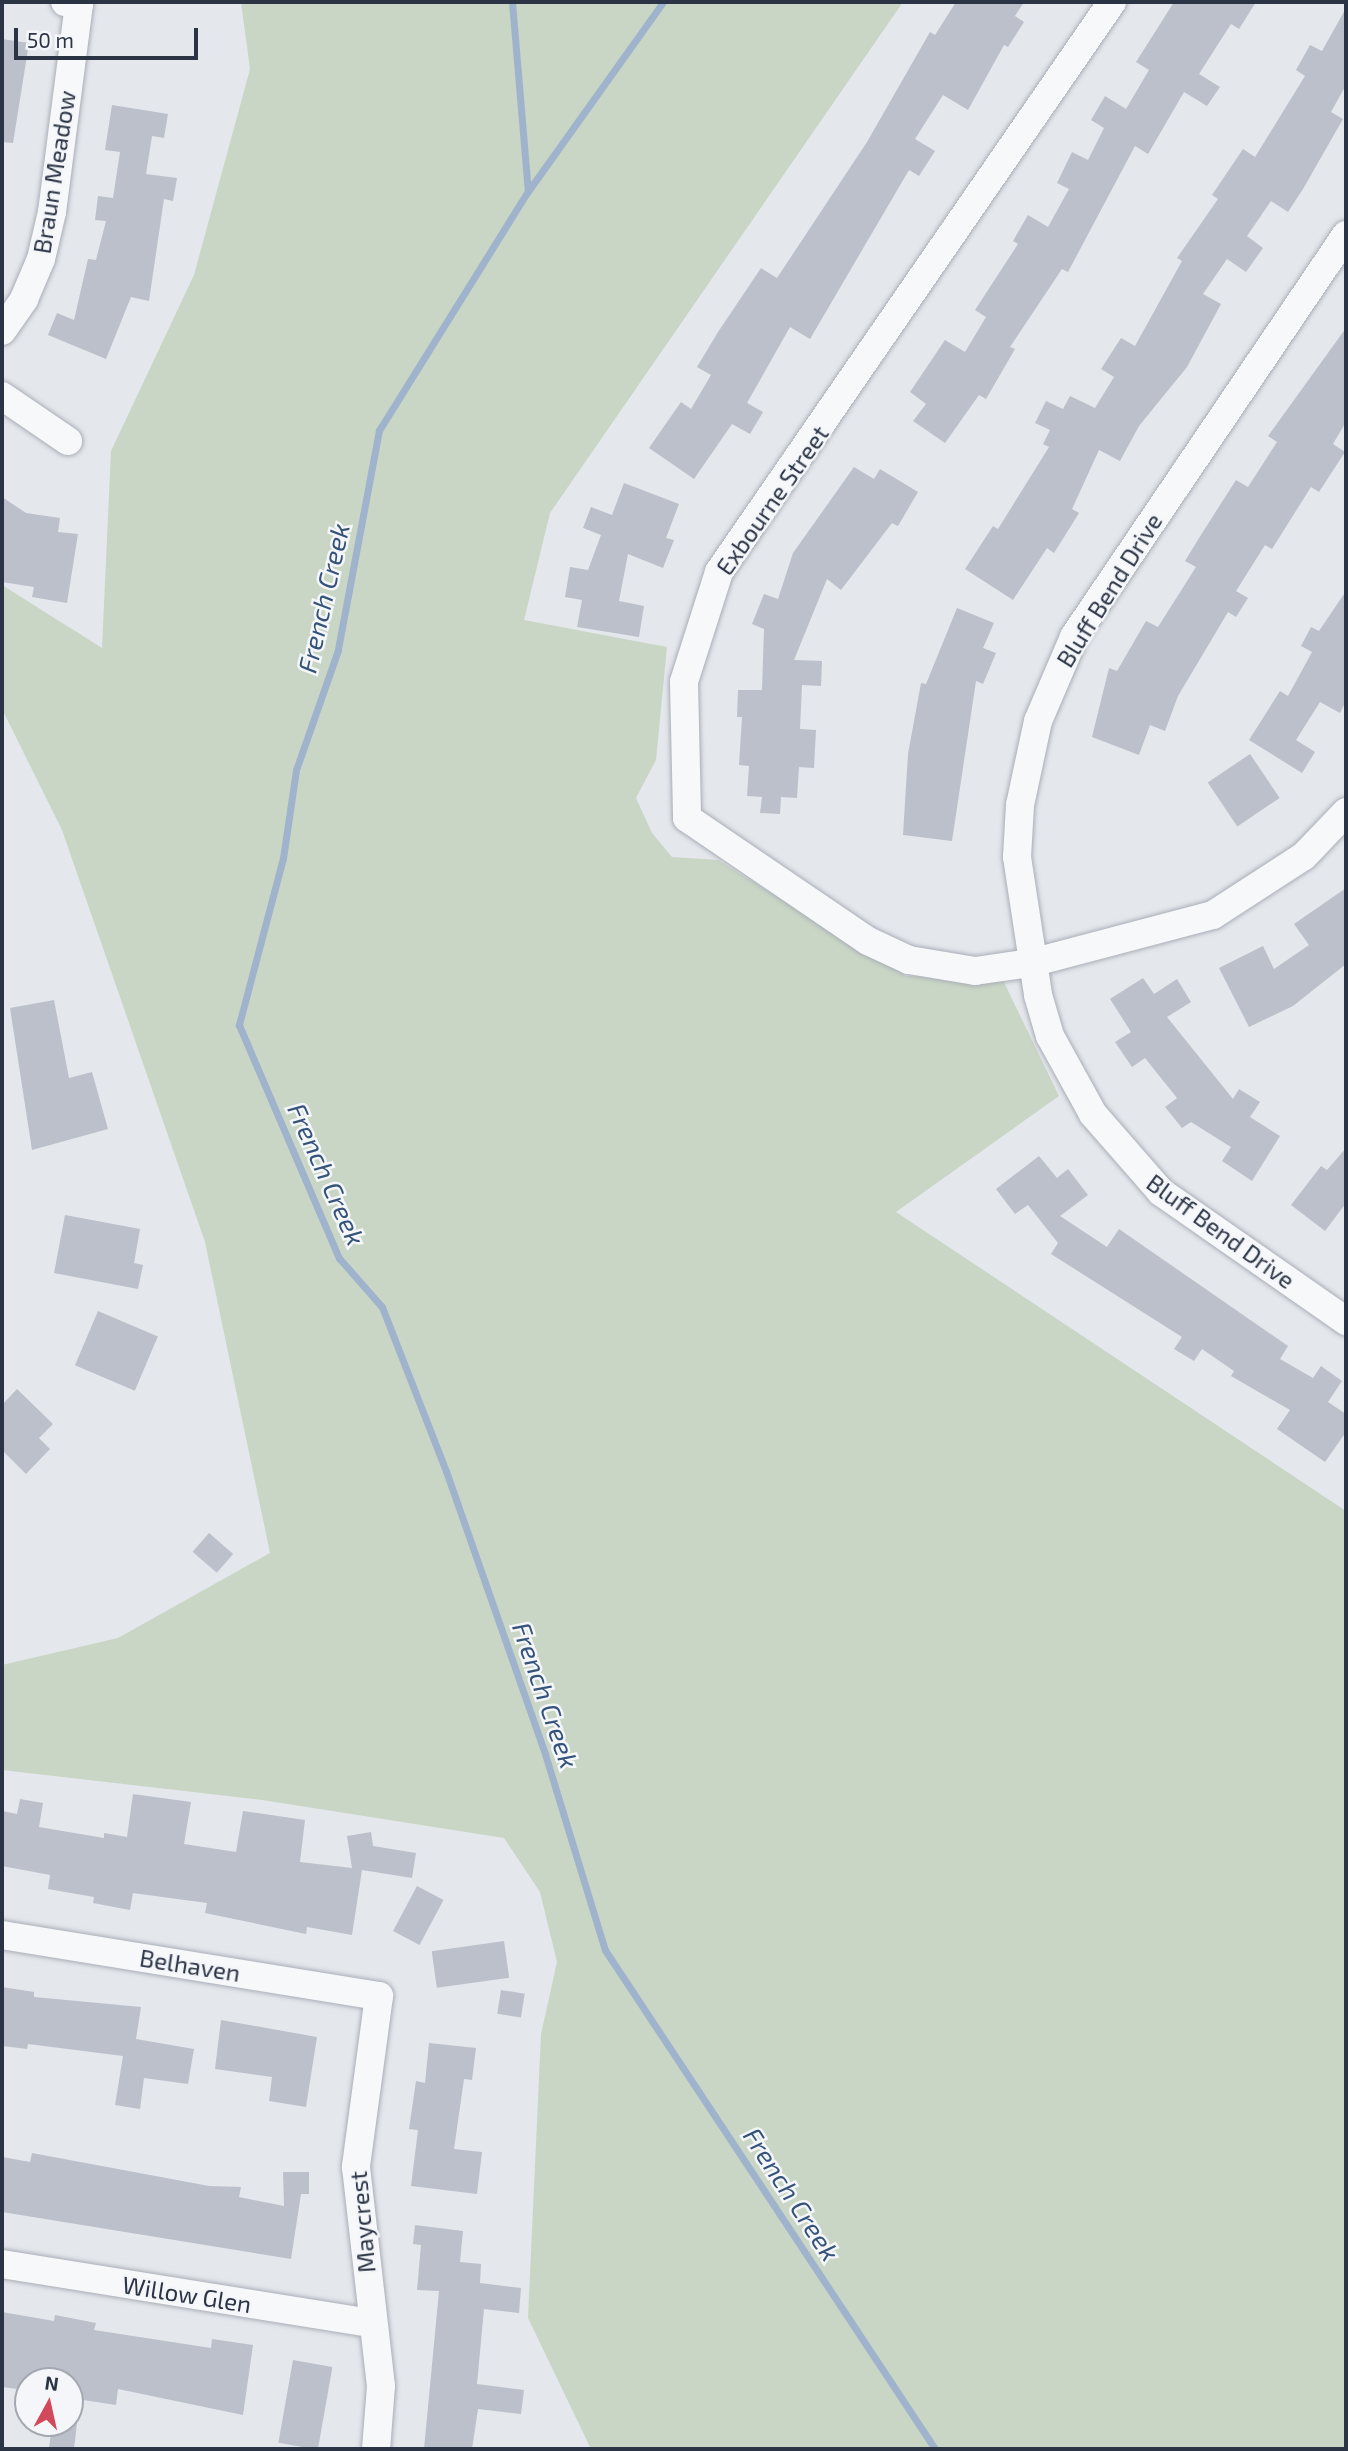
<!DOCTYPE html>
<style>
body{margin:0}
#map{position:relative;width:1348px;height:2451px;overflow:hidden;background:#e4e7ec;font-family:"Exo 2",sans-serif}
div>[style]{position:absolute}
.green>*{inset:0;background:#c9d6c5}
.stream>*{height:7px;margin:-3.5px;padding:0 3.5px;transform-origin:3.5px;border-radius:3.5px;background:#9fb4cc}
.building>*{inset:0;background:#bbc0ca;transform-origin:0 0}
.roads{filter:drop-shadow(0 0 2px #a9aeb7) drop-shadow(0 0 2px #a9aeb7)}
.minor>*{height:28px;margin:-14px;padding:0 14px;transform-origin:14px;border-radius:14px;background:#f7f8fa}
span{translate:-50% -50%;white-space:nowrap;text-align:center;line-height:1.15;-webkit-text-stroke:5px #f4f6f9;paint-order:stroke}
.street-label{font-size:24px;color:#2b3445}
.water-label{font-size:26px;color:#34527a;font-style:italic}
.frame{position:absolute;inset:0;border:4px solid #2b3445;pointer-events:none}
.north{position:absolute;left:14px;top:2367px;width:70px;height:70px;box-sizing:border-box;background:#f4f6f9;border:2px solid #a4a8b1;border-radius:50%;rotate:8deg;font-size:19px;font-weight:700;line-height:28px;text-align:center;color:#2b3445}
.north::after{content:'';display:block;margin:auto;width:24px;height:32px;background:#d1495b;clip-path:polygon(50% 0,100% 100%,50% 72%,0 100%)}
.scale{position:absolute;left:14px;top:28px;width:184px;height:32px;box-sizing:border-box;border:4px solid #2b3445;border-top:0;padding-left:9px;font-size:21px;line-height:24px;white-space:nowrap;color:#2b3445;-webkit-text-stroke:5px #f4f6f9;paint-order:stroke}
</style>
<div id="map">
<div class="green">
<div style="clip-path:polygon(241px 2px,903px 2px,550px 513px,524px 620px,667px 647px,656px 760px,636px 798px,652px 833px,672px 857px,718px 860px,906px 976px,1001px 976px,1059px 1096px,896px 1212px,1346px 1511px,1346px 2449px,591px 2449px,528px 2318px,541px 2034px,557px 1962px,540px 1892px,504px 1838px,262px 1800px,2px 1770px,2px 1665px,118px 1638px,270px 1553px,205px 1242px,62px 830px,2px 709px,2px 585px,102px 648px,111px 451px,194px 275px,250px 69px)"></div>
</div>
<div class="stream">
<div style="left:512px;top:2px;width:190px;rotate:85.2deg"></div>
<div style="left:663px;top:2px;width:232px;rotate:125.5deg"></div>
<div style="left:528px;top:191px;width:282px;rotate:121.9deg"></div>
<div style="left:379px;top:430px;width:224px;rotate:100.6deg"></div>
<div style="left:338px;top:650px;width:127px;rotate:109.3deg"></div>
<div style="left:296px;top:770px;width:89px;rotate:98.4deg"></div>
<div style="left:283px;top:858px;width:173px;rotate:104.8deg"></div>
<div style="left:239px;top:1025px;width:254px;rotate:66.8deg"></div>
<div style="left:339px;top:1258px;width:65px;rotate:48.7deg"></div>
<div style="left:382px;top:1307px;width:176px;rotate:68.7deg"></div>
<div style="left:446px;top:1471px;width:300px;rotate:70.7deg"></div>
<div style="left:545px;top:1754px;width:205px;rotate:73deg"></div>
<div style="left:605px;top:1950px;width:598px;rotate:56.52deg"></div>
</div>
<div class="building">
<div style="clip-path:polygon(956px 2px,1024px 2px,1015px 16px,1024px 22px,1008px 47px,1004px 45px,968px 110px,943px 95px,915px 139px,935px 151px,919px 176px,909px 170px,810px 339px,790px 327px,747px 403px,763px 412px,750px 434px,732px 424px,694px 479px,649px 448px,681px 402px,691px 409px,711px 375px,697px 367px,718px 332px,761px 268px,777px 278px,867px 142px,930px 32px,935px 35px)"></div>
<div style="clip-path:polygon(1174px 2px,1256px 2px,1239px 29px,1231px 24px,1199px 74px,1220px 87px,1207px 106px,1184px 92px,1148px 154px,1135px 146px,1068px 272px,1062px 269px,1010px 347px,1015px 349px,986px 399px,979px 395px,945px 443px,913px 421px,926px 404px,910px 392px,945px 340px,965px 352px,986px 317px,975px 310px,1018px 244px,1013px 241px,1028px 215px,1048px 227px,1069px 189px,1057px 183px,1072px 152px,1088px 160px,1104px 128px,1091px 120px,1105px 96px,1126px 109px,1149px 70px,1136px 62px)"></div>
<div style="clip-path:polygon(1346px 8px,1346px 85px,1331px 112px,1343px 119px,1303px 189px,1288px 212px,1271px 201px,1247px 236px,1263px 248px,1246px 272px,1227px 259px,1203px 294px,1221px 304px,1187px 367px,1139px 426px,1120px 461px,1099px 450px,1072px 509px,1079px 513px,1054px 553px,1047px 548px,1013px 600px,965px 569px,993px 526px,998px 529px,1049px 447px,1043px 444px,1050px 430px,1035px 423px,1046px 401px,1063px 409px,1070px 396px,1095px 408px,1114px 377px,1101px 369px,1121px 338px,1135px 346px,1182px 261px,1177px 258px,1218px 199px,1212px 195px,1243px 149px,1255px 157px,1305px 76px,1296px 70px,1310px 45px,1322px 51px)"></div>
<div style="clip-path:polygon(2px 39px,29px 43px,13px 143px,2px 142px)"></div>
<div style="clip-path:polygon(112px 105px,168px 114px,164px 138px,152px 136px,146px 174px,177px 178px,173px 201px,164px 199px,149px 301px,131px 297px,106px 359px,48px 335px,57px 313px,74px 320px,88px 259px,96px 260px,106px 221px,95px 220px,98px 196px,113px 198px,120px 152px,105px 150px)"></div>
<div style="clip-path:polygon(1346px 328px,1346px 422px,1333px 444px,1345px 452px,1319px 492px,1311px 487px,1272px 549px,1265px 545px,1236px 591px,1248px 598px,1236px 617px,1228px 612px,1178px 696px,1165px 731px,1150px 725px,1139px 755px,1092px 737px,1109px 668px,1117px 671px,1146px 621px,1158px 627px,1196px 567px,1185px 561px,1199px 538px,1236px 480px,1248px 487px,1277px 442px,1268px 436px)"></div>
<div style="clip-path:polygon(854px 467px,874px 479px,880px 469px,918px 492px,898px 526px,892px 523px,841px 590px,827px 579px,794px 660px,822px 661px,821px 686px,802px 685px,800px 729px,816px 730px,814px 768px,799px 767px,797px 798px,781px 797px,780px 814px,760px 813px,762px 797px,747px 796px,749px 766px,739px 765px,742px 717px,737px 717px,738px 690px,762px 690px,764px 629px,752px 624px,764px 594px,778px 599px,793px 553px)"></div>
<div style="clip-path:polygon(624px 483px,679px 504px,666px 538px,674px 540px,663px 568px,628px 554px,619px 601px,644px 606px,639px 637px,577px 627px,582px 600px,565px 597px,570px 567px,588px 570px,601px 535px,583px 528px,591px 507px,612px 515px)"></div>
<div style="clip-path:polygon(2px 497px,26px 513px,60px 518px,58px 532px,78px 534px,67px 603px,32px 597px,34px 587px,2px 582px)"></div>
<div style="clip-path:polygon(1346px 591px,1346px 701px,1340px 713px,1320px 702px,1296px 740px,1315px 752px,1302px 773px,1249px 740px,1280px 691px,1288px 696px,1312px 652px,1301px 646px,1311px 627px,1319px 631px)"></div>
<div style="clip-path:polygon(957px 608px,994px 623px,983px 648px,996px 653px,983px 684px,976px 681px,952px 841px,903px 835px,908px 754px,921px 683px,926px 684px)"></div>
<div style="left:1250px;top:754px;width:53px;height:51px;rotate:56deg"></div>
<div style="clip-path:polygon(1346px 888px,1346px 964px,1293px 1006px,1249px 1027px,1219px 968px,1263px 946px,1274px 969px,1309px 945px,1294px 924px)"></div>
<div style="clip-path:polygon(1143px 978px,1154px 994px,1177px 979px,1191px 1002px,1167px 1017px,1233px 1099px,1239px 1089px,1260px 1102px,1250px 1117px,1280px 1136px,1252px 1181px,1222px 1161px,1231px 1147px,1191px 1122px,1182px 1128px,1165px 1107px,1177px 1098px,1145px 1058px,1132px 1067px,1115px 1042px,1131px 1032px,1110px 999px)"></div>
<div style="clip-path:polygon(54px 1000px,69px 1078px,92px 1072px,108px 1129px,32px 1150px,10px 1008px)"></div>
<div style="clip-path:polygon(1346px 1148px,1346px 1203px,1325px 1231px,1291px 1205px,1321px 1166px,1327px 1170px)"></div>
<div style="clip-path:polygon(1039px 1156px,1057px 1178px,1068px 1169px,1088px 1195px,1060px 1216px,1107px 1247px,1119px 1229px,1288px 1346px,1280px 1359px,1313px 1378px,1321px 1366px,1342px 1381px,1328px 1402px,1346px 1414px,1346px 1432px,1325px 1462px,1277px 1429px,1290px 1410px,1231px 1376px,1234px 1371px,1202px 1349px,1194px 1361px,1174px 1349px,1182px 1337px,1051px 1254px,1058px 1243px,1028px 1205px,1015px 1214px,996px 1189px)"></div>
<div style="clip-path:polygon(65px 1215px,140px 1229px,134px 1263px,143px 1265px,138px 1289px,54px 1273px)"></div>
<div style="left:98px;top:1311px;width:65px;height:59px;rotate:23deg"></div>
<div style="clip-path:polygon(17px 1389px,53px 1424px,39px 1438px,50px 1449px,26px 1474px,2px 1450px,2px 1405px)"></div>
<div style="left:209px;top:1533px;width:32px;height:25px;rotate:41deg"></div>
<div style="clip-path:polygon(133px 1794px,191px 1802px,184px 1844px,236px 1852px,243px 1811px,305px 1820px,300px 1862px,352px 1868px,347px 1836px,371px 1832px,373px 1846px,416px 1853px,412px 1878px,362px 1870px,352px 1935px,307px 1927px,306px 1934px,205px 1913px,207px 1903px,133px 1893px,130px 1910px,93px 1903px,94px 1897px,48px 1889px,50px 1875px,2px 1866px,2px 1811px,17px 1814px,20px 1799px,43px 1803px,39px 1827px,104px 1838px,104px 1833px,127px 1837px)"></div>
<div style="left:417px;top:1886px;width:30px;height:51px;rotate:28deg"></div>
<div style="left:504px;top:1941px;width:37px;height:73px;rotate:82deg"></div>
<div style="clip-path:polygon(2px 1987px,34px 1992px,34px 1997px,141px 2007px,136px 2039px,194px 2049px,188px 2084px,144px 2078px,140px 2109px,115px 2105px,123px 2056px,28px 2044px,27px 2049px,2px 2046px)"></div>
<div style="left:501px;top:1990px;width:24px;height:24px;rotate:9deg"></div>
<div style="clip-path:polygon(221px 2020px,317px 2037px,306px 2107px,269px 2101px,272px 2077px,215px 2069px)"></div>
<div style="clip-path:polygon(429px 2043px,476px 2048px,472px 2080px,464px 2079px,454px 2149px,482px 2152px,477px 2194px,411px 2186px,418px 2130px,409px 2129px,416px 2081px,425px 2083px)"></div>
<div style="clip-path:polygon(32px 2153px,209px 2186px,241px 2187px,239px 2197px,284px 2206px,283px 2172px,309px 2172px,309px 2194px,301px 2194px,291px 2259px,2px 2212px,2px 2157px,30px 2162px)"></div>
<div style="clip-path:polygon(415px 2225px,463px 2231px,460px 2262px,481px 2264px,480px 2283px,521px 2288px,519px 2313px,484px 2309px,477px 2384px,524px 2390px,521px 2414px,478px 2409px,472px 2449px,424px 2449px,439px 2291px,417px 2290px,421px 2245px,413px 2244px)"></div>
<div style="clip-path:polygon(2px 2312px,54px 2321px,55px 2315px,96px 2323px,94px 2330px,211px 2348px,212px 2339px,253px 2345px,243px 2415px,118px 2389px,116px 2405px,70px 2398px,70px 2381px,27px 2381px,26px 2390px,2px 2387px)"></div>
<div style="left:293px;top:2360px;width:40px;height:84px;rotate:10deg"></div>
<div style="clip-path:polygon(52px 2423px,77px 2423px,74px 2449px,49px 2449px)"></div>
</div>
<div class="roads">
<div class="minor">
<div style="left:1112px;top:2px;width:692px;rotate:124.59deg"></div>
<div style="left:719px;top:572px;width:115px;rotate:107.7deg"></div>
<div style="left:684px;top:682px;width:136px;rotate:88.7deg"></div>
<div style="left:687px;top:818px;width:219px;rotate:34.2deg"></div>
<div style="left:868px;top:941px;width:45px;rotate:24.9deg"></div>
<div style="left:909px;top:960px;width:67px;rotate:9.5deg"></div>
<div style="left:975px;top:971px;width:57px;rotate:-8.1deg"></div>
<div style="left:1031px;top:963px;width:188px;rotate:-14.8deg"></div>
<div style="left:1213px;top:915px;width:108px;rotate:-33deg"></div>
<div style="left:1304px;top:856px;width:61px;rotate:-46.3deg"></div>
<div style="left:1346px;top:235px;width:485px;rotate:124.1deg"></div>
<div style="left:1074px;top:637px;width:91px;rotate:113.2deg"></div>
<div style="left:1038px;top:721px;width:86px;rotate:102.1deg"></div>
<div style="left:1020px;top:805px;width:52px;rotate:93.3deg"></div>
<div style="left:1017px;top:857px;width:140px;rotate:81.3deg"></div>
<div style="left:1038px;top:995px;width:43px;rotate:73.7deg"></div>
<div style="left:1050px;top:1036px;width:89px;rotate:61.1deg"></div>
<div style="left:1093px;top:1114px;width:103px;rotate:48.9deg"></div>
<div style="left:1161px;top:1192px;width:226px;rotate:34.9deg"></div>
<div style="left:2px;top:331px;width:39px;rotate:-55deg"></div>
<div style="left:24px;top:299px;width:43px;rotate:-67deg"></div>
<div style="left:41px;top:259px;width:48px;rotate:-76.8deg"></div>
<div style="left:52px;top:212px;width:210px;rotate:-82.6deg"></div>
<div style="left:79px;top:4px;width:14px;rotate:-172deg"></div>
<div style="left:2px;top:396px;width:80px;rotate:34.3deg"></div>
<div style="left:2px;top:1935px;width:382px;rotate:9.2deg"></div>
<div style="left:379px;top:1996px;width:173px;rotate:97.7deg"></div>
<div style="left:356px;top:2167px;width:220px;rotate:83.5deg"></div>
<div style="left:381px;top:2386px;width:63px;rotate:94.5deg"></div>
<div style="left:2px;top:2264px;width:374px;rotate:9.1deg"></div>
</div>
</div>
<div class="street-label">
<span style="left:54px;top:172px;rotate:-81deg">Braun Meadow</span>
<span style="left:772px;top:500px;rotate:-55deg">Exbourne Street</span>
<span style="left:1109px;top:590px;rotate:-58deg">Bluff Bend Drive</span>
<span style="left:1221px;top:1231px;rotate:36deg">Bluff Bend Drive</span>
<span style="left:190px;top:1965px;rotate:9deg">Belhaven</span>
<span style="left:362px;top:2222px;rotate:-95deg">Maycrest</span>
<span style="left:187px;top:2294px;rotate:9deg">Willow Glen</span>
</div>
<div class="water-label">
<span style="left:323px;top:598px;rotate:-77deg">French Creek</span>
<span style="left:327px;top:1174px;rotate:66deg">French Creek</span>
<span style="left:546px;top:1695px;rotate:71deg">French Creek</span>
<span style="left:792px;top:2194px;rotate:57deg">French Creek</span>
</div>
<div class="frame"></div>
<div class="north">N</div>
<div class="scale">50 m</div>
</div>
